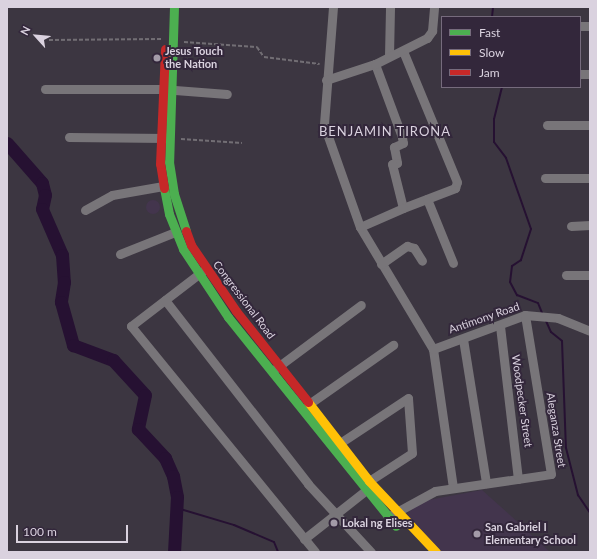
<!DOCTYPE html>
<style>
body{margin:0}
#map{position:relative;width:597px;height:559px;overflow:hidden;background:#3c3641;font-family:Lato,sans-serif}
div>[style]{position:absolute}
.built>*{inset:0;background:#43354d}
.round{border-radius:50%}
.stream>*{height:2px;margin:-1px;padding:0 1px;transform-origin:1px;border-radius:1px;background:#261132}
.river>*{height:13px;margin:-6.5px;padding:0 6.5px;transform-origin:6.5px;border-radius:6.5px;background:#261132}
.path>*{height:1.5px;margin-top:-0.75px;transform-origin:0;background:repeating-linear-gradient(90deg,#726e74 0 4px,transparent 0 6px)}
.street>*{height:9px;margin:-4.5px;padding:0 4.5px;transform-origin:4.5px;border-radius:4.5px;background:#787579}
.fast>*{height:9px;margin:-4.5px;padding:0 4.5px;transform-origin:4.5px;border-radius:4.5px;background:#4caf50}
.slow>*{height:9px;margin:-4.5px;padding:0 4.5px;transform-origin:4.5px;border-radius:4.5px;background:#ffc107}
.jam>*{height:9px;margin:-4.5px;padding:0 4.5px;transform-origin:4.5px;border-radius:4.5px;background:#c62828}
.dots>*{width:11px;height:11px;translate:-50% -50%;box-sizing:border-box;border:2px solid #33273b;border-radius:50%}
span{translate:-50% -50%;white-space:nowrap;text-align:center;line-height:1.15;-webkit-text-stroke:4px #33273b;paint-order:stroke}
.poi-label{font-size:11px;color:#dad2df;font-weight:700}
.left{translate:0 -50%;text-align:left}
.street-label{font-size:11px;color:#dad2df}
.quarter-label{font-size:13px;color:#dad2df;letter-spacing:1px}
.frame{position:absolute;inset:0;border:8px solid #dad2df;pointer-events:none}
.legend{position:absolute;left:441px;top:16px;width:140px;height:72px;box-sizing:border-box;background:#33273b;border:1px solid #766b7d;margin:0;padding:5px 7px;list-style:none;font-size:12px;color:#dad2df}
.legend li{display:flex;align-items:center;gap:8px;height:20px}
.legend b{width:20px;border:1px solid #766b7d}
.north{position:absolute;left:16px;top:16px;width:40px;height:40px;-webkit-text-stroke:3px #33273b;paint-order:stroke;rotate:297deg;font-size:11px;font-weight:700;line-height:16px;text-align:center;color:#dad2df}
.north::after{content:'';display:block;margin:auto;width:14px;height:18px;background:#dad2df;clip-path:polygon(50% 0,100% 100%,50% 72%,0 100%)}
.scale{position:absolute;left:16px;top:525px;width:112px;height:18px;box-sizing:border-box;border:2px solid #dad2df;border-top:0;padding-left:5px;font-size:12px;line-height:14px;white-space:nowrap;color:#dad2df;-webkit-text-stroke:3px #33273b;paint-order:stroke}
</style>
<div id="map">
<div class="built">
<div class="round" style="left:146px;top:200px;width:14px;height:14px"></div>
<div style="clip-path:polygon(482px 490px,510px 515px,550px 552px,441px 552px,406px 514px,423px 501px)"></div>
</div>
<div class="stream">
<div style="left:492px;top:17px;width:10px;rotate:-84deg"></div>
<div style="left:502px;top:87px;width:33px;rotate:104deg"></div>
<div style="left:494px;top:119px;width:23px;rotate:90deg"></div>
<div style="left:494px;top:142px;width:20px;rotate:53deg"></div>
<div style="left:506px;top:158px;width:75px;rotate:70.6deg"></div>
<div style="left:531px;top:229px;width:33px;rotate:108deg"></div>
<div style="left:521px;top:260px;width:11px;rotate:146deg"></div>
<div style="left:512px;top:266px;width:16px;rotate:97deg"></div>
<div style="left:510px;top:282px;width:15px;rotate:62deg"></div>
<div style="left:517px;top:295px;width:22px;rotate:21deg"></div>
<div style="left:538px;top:303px;width:11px;rotate:68deg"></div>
<div style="left:546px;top:321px;width:12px;rotate:66deg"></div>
<div style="left:551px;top:332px;width:14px;rotate:39deg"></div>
<div style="left:562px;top:341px;width:107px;rotate:87.9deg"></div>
<div style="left:566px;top:448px;width:49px;rotate:75.7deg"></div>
<div style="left:578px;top:495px;width:22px;rotate:56deg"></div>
<div style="left:177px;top:508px;width:59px;rotate:16.6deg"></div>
<div style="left:234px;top:525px;width:43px;rotate:23deg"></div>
<div style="left:274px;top:542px;width:11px;rotate:68deg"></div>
</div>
<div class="river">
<div style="left:7px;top:143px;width:53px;rotate:48.8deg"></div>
<div style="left:42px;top:183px;width:12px;rotate:76deg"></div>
<div style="left:45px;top:195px;width:14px;rotate:102deg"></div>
<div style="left:42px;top:209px;width:50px;rotate:66.5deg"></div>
<div style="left:62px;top:255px;width:27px;rotate:86deg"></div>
<div style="left:64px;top:282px;width:20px;rotate:99deg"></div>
<div style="left:61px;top:302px;width:45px;rotate:74.4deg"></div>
<div style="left:73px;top:345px;width:43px;rotate:20.6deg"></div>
<div style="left:113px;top:360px;width:47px;rotate:47.6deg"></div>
<div style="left:145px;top:395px;width:35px;rotate:102deg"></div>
<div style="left:138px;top:429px;width:40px;rotate:47deg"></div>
<div style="left:165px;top:458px;width:20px;rotate:66deg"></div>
<div style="left:173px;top:476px;width:21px;rotate:79deg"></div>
<div style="left:177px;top:497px;width:55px;rotate:93.1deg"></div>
</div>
<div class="path">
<div style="left:49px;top:40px;width:112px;rotate:-0.5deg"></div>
<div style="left:184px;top:42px;width:73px;rotate:3.9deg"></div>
<div style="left:257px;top:47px;width:12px;rotate:55deg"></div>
<div style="left:264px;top:57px;width:56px;rotate:7.1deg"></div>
<div style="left:181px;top:139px;width:61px;rotate:3.8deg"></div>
</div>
<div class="street">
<div style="left:333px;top:7px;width:118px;rotate:94.4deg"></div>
<div style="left:324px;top:125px;width:108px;rotate:70.6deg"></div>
<div style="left:360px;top:227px;width:142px;rotate:59.1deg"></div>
<div style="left:433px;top:349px;width:140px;rotate:81.8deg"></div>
<div style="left:580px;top:26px;width:10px"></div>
<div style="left:389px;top:56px;width:49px;rotate:-88.8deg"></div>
<div style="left:375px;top:64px;width:78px;rotate:69.7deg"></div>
<div style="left:402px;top:137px;width:6px;rotate:81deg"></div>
<div style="left:403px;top:143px;width:10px;rotate:156deg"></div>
<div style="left:394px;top:147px;width:16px;rotate:79deg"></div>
<div style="left:397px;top:163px;width:5px;rotate:169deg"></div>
<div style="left:392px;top:164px;width:45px;rotate:76deg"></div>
<div style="left:403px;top:208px;width:56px;rotate:-21deg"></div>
<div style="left:455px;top:188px;width:6px;rotate:-72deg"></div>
<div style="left:457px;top:182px;width:142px;rotate:-112.4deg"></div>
<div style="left:580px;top:74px;width:10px"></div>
<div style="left:326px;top:80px;width:52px;rotate:-18.1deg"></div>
<div style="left:375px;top:64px;width:58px;rotate:-26.6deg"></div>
<div style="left:427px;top:38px;width:9px;rotate:-54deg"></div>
<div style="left:432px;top:31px;width:24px;rotate:-85deg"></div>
<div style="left:45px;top:89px;width:117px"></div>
<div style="left:162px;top:89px;width:65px;rotate:4.4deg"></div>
<div style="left:547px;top:125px;width:43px"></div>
<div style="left:69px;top:137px;width:97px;rotate:0.6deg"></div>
<div style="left:545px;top:178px;width:45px"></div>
<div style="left:427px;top:199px;width:69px;rotate:67.9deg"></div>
<div style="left:85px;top:210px;width:31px;rotate:-29deg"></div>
<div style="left:112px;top:195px;width:52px;rotate:-10deg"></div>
<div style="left:571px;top:226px;width:19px;rotate:-3deg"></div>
<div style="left:360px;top:227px;width:47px;rotate:-23.8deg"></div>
<div style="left:120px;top:254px;width:59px;rotate:-21.8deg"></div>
<div style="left:381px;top:264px;width:32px;rotate:-35deg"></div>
<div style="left:407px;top:246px;width:7px;rotate:16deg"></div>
<div style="left:414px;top:248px;width:15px;rotate:58deg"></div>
<div style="left:204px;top:270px;width:92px;rotate:142.5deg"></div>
<div style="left:131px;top:326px;width:291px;rotate:50.8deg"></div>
<div style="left:566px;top:275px;width:24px"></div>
<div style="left:165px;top:300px;width:233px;rotate:52.1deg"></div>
<div style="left:308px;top:484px;width:93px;rotate:47.2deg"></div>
<div style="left:500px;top:326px;width:154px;rotate:83.3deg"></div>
<div style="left:463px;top:339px;width:146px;rotate:80.9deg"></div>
<div style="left:433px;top:349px;width:98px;rotate:-20.3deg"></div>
<div style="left:525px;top:315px;width:33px;rotate:5deg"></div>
<div style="left:558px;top:318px;width:35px;rotate:22deg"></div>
<div style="left:275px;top:369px;width:107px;rotate:-36.7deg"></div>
<div style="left:309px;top:404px;width:103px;rotate:-35.1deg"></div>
<div style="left:393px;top:514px;width:48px;rotate:-28.7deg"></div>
<div style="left:435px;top:491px;width:117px;rotate:-8.3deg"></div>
<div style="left:551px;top:474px;width:161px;rotate:-99.3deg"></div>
<div style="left:304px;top:539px;width:78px;rotate:-38.2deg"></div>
<div style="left:365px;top:491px;width:11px;rotate:-68deg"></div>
<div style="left:369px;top:481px;width:51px;rotate:-33.1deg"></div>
<div style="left:412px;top:453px;width:55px;rotate:-94.2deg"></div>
<div style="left:408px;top:398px;width:82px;rotate:146.5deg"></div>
</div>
<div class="fast">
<div style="left:174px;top:7px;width:155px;rotate:91.8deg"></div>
<div style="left:169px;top:162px;width:32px;rotate:81deg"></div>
<div style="left:174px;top:194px;width:39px;rotate:72deg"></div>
<div style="left:164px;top:188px;width:26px;rotate:79deg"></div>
<div style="left:169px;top:214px;width:38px;rotate:68deg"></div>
<div style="left:183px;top:249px;width:82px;rotate:56.5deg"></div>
<div style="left:228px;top:317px;width:268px;rotate:51.2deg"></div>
</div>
<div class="slow">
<div style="left:308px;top:402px;width:100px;rotate:52.3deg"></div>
<div style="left:369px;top:481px;width:98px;rotate:46.7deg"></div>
</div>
<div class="jam">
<div style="left:164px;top:188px;width:24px;rotate:-99deg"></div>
<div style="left:160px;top:164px;width:115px;rotate:-87.5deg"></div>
<div style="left:186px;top:231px;width:15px;rotate:70deg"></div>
<div style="left:191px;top:245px;width:80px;rotate:55.7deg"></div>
<div style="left:236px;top:311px;width:116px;rotate:51.6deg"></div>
</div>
<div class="dots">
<div style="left:157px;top:58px;background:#a39ba8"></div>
<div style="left:334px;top:523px;background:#a39ba8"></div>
<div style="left:477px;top:534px;background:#a39ba8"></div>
</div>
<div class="poi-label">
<span class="left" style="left:165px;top:58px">Jesus Touch<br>the Nation</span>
<span class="left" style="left:342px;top:523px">Lokal ng Elises</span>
<span class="left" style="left:485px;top:534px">San Gabriel I<br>Elementary School</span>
</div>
<div class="street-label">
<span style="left:244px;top:300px;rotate:53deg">Congressional Road</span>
<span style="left:484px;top:318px;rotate:-19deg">Antimony Road</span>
<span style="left:522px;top:401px;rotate:82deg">Woodpecker Street</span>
<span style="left:556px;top:430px;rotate:81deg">Aleganza Street</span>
</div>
<div class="quarter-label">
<span style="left:385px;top:131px">BENJAMIN TIRONA</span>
</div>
<div class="frame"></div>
<ul class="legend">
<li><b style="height:5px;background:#4caf50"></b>Fast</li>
<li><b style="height:5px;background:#ffc107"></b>Slow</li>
<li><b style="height:5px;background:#c62828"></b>Jam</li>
</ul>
<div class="north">N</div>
<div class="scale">100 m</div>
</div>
